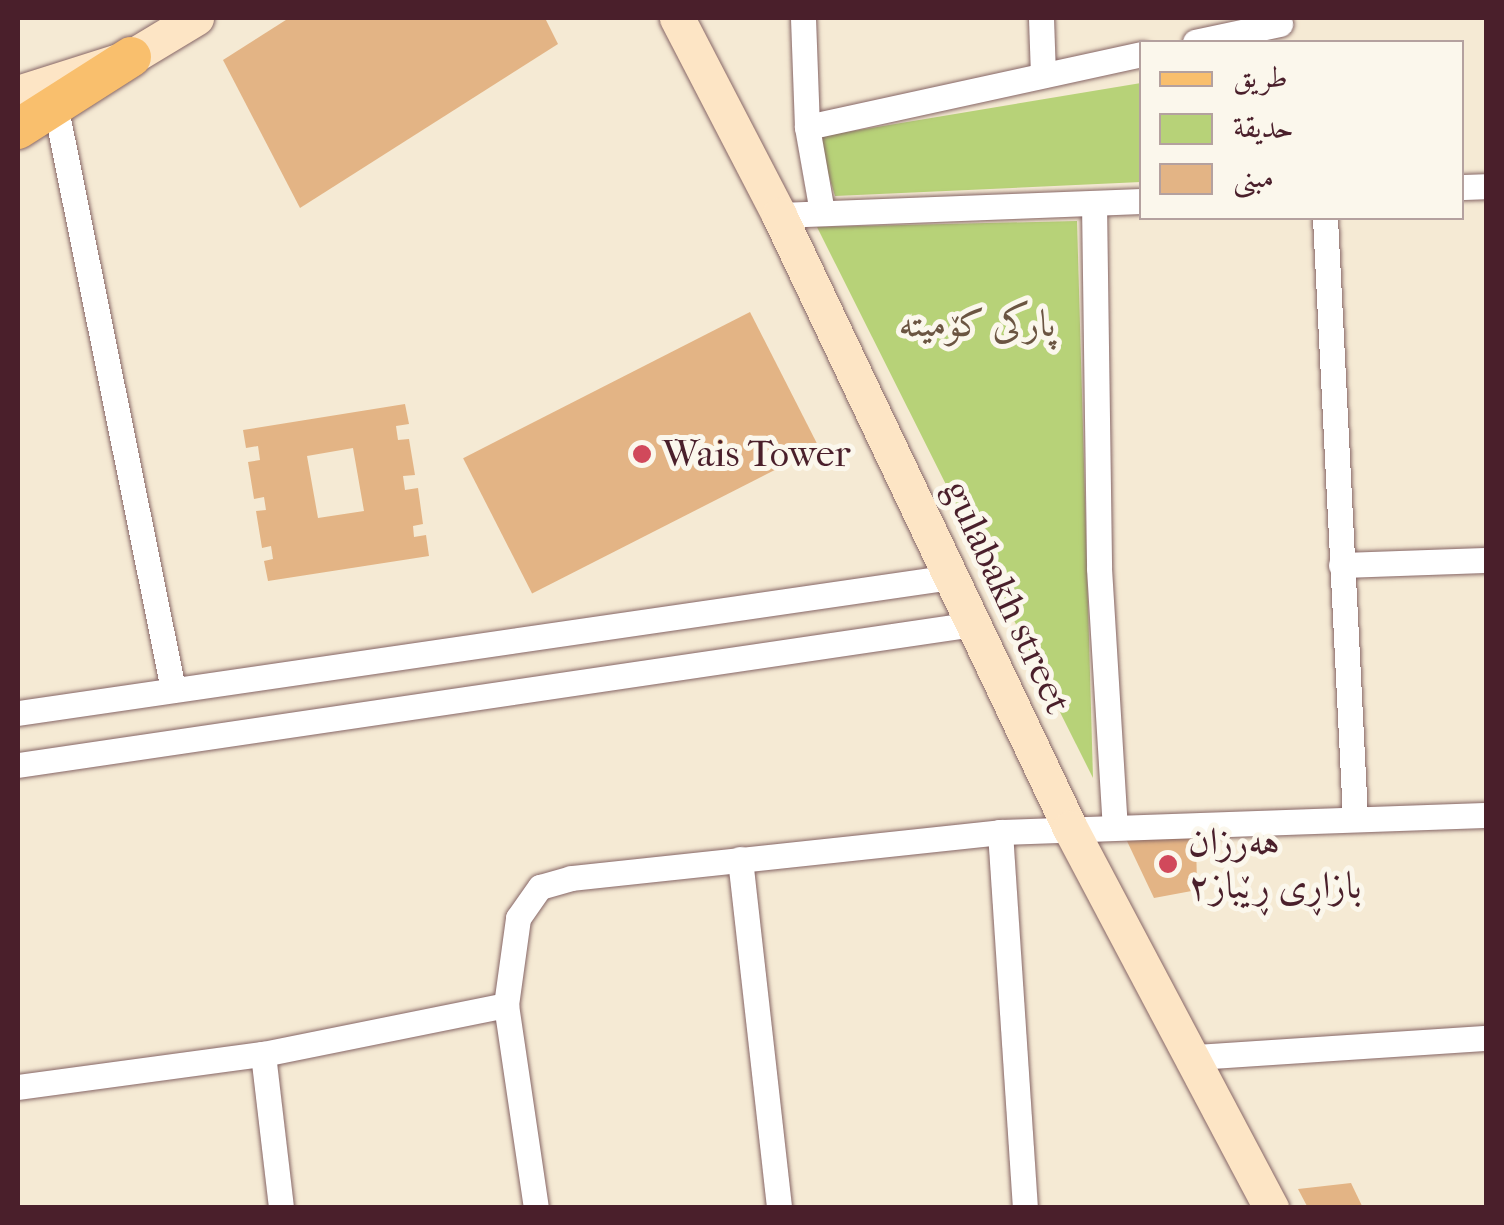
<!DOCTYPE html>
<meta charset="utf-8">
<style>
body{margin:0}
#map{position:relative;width:1504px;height:1225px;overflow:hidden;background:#f5ead4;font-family:"IM FELL French Canon",Amiri,serif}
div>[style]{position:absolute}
.green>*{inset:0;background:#b7d278}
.building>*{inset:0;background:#e3b485;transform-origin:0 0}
.roads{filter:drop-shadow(0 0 2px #866666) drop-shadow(0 0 2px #866666)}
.street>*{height:25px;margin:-12.5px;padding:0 12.5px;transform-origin:12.5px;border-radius:12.5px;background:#fff}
.secondary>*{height:35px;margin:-17.5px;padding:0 17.5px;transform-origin:17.5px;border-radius:17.5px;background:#fde5c5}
.primary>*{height:40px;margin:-20px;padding:0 20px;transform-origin:20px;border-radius:20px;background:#f9bf6d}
.dots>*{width:28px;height:28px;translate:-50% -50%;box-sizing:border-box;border:5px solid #fbf7ec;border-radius:50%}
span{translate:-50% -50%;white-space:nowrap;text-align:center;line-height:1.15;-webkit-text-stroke:10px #fbf7ec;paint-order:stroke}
.park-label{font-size:38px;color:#6b5542}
.poi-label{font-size:38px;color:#4a1f2b}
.left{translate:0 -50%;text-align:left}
.street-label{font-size:38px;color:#4a1f2b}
.frame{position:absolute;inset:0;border:20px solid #4a1f2b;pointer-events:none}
.legend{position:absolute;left:1139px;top:40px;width:325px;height:180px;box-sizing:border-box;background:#fbf7ec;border:2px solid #b4a19f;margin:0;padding:12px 18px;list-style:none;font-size:30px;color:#4a1f2b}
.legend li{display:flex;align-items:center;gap:20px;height:50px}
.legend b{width:50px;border:2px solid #b4a19f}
</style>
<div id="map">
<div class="green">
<div style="clip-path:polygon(1141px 83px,1141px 182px,835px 196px,817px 137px)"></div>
<div style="clip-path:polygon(1077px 221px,1093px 778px,817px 227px)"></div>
</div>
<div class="building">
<div style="clip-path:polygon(289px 18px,545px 18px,558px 44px,300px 208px,223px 60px)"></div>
<div style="left:750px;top:312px;width:152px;height:322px;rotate:63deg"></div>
<div style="clip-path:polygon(evenodd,405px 404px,409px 424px,396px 426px,398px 440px,409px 439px,415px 475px,403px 476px,405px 490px,418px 488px,423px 524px,413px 526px,414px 537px,426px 535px,429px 556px,268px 581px,264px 561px,273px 559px,271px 546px,262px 548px,256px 511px,266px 510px,264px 497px,254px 499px,248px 462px,260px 460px,258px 446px,246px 448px,243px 430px,405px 404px,353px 448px,364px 511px,318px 518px,307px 456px,353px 448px)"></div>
<div style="clip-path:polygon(1196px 835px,1197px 890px,1154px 898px,1126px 839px)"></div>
<div style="clip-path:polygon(1351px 1183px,1363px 1208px,1308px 1208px,1298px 1189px)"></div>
</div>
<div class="roads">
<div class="street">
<div style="left:803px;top:18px;width:109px;rotate:87.9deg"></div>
<div style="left:807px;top:127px;width:86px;rotate:80deg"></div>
<div style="left:1041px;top:18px;width:57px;rotate:88deg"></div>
<div style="left:1195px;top:42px;width:87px;rotate:-12deg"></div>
<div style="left:55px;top:104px;width:597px;rotate:78.6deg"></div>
<div style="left:807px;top:127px;width:343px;rotate:-12.3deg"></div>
<div style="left:1462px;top:187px;width:24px;rotate:-2deg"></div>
<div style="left:1094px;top:203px;width:365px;rotate:89.2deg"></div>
<div style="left:1099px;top:568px;width:258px;rotate:86.5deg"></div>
<div style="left:779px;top:215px;width:363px;rotate:-2.2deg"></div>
<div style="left:1325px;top:218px;width:600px;rotate:87.13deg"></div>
<div style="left:1341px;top:565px;width:145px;rotate:-2deg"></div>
<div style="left:18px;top:713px;width:942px;rotate:-8.3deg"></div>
<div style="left:18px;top:765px;width:965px;rotate:-8.4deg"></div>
<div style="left:1000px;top:832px;width:377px;rotate:86.2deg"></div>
<div style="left:740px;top:859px;width:351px;rotate:83.6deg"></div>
<div style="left:263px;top:1054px;width:155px;rotate:83.3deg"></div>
<div style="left:1197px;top:1057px;width:290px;rotate:-3.8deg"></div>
<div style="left:18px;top:1087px;width:247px;rotate:-7.7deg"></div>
<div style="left:263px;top:1054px;width:248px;rotate:-11.4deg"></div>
<div style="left:536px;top:1208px;width:205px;rotate:-98.4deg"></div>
<div style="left:506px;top:1005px;width:88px;rotate:-82.1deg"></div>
<div style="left:518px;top:918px;width:38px;rotate:-55deg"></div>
<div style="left:540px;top:887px;width:32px;rotate:-16deg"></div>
<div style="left:571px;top:878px;width:431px;rotate:-6.1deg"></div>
<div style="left:1000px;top:832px;width:486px;rotate:-2deg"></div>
</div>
<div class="secondary">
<div style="left:677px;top:18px;width:222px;rotate:62.6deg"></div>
<div style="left:779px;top:215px;width:679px;rotate:64.61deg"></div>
<div style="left:1070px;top:828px;width:430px;rotate:62.1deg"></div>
<div style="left:18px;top:93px;width:119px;rotate:-17.7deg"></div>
<div style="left:131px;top:57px;width:76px;rotate:-31deg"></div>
</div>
<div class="primary">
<div style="left:18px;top:129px;width:134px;rotate:-32.5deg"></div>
</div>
</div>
<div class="dots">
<div style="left:642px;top:454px;background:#d1495b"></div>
<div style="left:1168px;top:864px;background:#d1495b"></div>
</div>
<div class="park-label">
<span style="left:977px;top:324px">پارکی کۆمیتە</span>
</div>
<div class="poi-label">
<span class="left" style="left:662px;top:454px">Wais Tower</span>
<span class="left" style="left:1188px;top:864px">هەرزان<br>بازاڕی ڕێباز٢</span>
</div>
<div class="street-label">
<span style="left:1007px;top:597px;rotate:65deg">gulabakh street</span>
</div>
<div class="frame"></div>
<ul class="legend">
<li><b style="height:12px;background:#f9bf6d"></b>طريق</li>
<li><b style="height:28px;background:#b7d278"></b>حديقة</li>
<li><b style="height:28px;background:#e3b485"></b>مبنى</li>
</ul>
</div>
